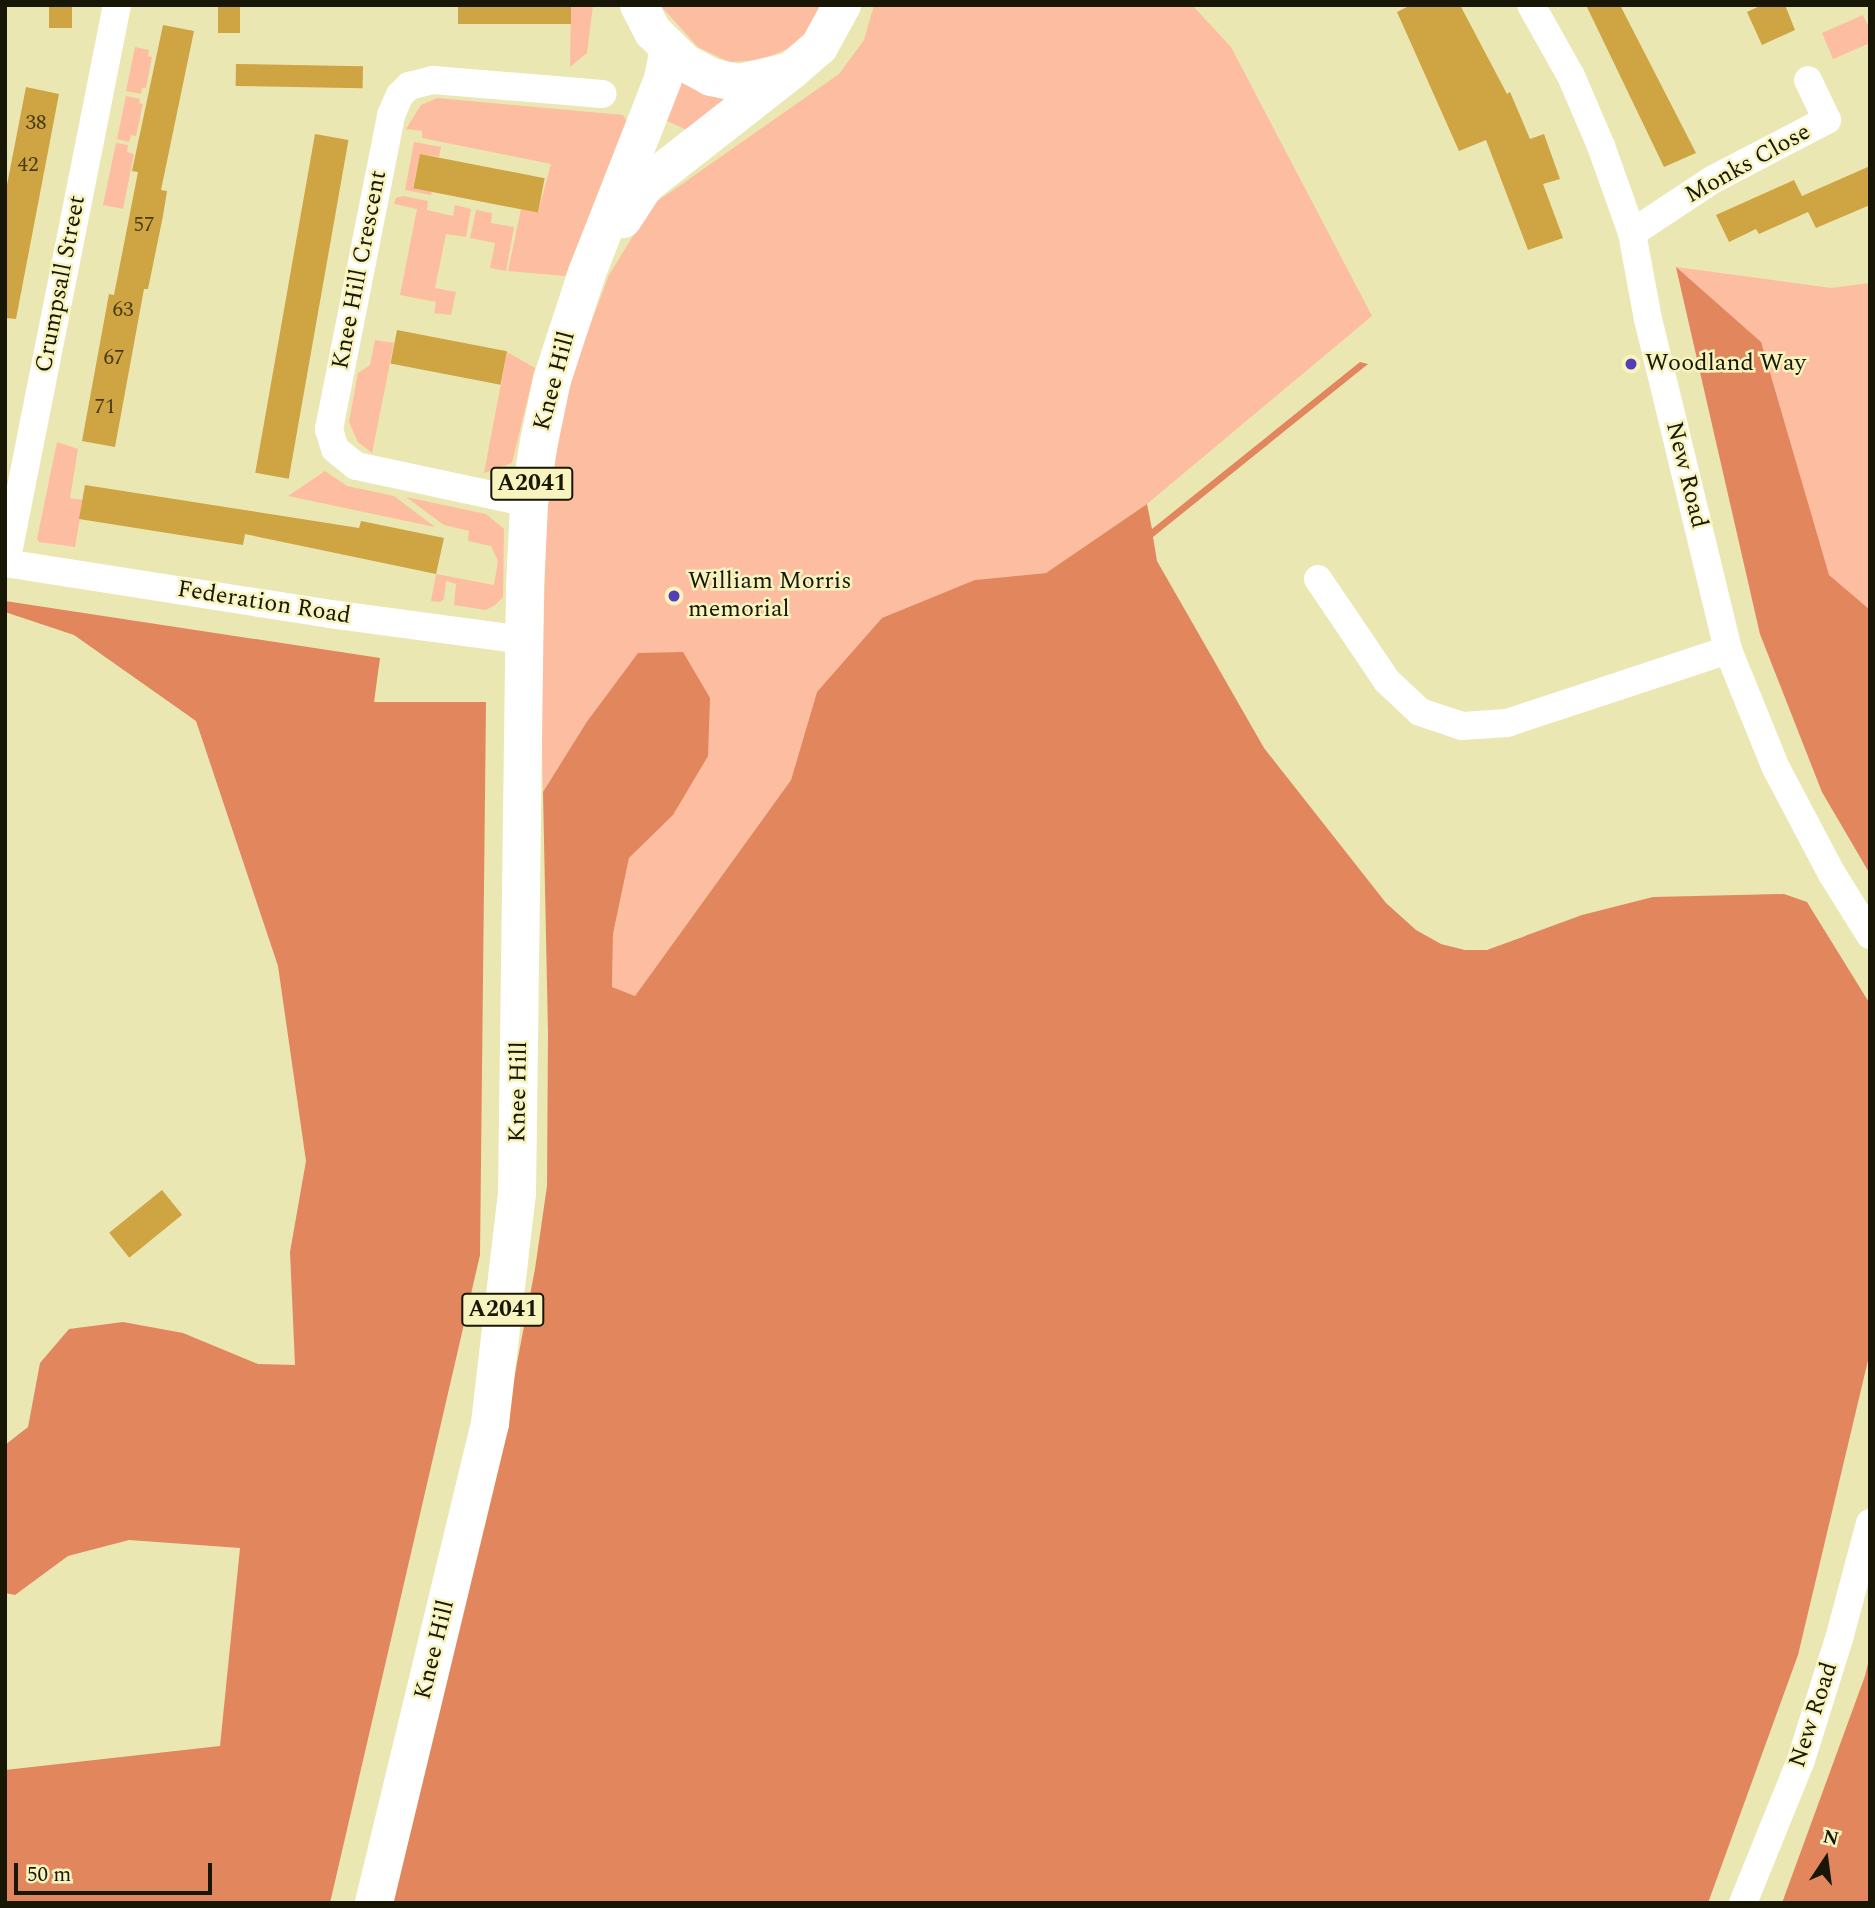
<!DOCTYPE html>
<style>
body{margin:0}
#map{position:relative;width:1875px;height:1908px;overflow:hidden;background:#eae7b2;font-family:Spectral,serif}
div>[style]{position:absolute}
.green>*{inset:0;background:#fdbda1}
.forest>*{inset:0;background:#e1865d}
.building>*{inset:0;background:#cfa442;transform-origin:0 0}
.street>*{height:28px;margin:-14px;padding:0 14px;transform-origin:14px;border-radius:14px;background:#fff}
.primary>*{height:38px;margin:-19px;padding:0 19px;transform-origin:19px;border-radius:19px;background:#fff}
.dots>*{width:19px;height:19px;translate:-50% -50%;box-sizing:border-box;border:4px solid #f8f4bf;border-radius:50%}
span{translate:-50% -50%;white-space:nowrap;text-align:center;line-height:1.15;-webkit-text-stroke:5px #f8f4bf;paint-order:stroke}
.number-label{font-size:21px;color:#463a14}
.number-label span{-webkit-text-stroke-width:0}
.shield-label span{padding:2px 5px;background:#f8f4bf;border:2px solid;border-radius:5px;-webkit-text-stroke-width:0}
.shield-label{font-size:23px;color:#181604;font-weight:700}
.street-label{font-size:24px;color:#181604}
.poi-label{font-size:24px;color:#181604}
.left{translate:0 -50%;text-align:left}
.frame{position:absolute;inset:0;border:7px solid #181604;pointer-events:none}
.north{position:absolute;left:1791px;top:1824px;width:70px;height:70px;-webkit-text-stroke:5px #f8f4bf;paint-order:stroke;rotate:13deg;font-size:19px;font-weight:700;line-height:28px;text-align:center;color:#181604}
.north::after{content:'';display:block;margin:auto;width:24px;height:32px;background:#181604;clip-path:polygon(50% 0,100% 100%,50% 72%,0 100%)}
.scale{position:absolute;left:14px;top:1863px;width:198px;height:32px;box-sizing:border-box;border:4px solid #181604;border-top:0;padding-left:9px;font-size:21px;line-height:24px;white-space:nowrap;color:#181604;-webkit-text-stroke:5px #f8f4bf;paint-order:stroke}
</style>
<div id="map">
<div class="green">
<div style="clip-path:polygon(571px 5px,593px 5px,587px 53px,570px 67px)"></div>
<div style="clip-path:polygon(660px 5px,823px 5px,815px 23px,797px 45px,761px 60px,729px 62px,698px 47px)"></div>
<div style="clip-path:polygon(874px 5px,1192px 5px,1231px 47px,1372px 316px,1147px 504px,1046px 573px,975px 580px,817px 692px,791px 780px,635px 996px,612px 987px,613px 934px,629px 858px,673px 815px,586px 723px,543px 792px,541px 700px,547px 511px,568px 384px,609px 275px,652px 205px,839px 74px,864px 40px)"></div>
<div style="clip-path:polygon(1863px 15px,1870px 30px,1870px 43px,1833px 59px,1822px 33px)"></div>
<div style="clip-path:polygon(135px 47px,149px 50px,148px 56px,152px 57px,146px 88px,142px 88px,141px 94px,126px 91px)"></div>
<div style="clip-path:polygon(677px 79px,704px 94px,733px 100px,694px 133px,660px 118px)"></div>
<div style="clip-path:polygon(126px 96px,140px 99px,139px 103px,143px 104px,136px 136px,131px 135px,129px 142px,117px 139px)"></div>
<div style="clip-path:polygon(437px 98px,623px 115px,627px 122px,565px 276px,508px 271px,521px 209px,538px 212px,551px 164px,422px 138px,422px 131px,406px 129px,421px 105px)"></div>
<div style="clip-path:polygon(414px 142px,441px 147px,439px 157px,420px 154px,413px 187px,432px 192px,431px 195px,405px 190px)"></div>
<div style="clip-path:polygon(116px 143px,128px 145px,127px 152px,134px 154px,123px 209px,103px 205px)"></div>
<div style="clip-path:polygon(403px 196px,428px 201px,427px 210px,453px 216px,455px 205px,471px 209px,466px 237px,446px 234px,435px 288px,456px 292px,451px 315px,434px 313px,436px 302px,400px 295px,417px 209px,394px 204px,396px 198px)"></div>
<div style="clip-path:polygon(476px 210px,492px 213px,491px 223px,514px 227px,506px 271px,490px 268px,495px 243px,470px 238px)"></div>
<div style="clip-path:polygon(1676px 267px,1831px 288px,1870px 283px,1870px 874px,1822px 792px,1760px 634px)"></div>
<div style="clip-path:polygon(375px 340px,394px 343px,372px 453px,358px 442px,349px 422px,358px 373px,370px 365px)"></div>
<div style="clip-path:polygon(507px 352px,535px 368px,512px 463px,484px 473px)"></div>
<div style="clip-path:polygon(57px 442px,78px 449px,70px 498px,83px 500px,75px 547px,39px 542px,37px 539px)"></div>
<div style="clip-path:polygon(325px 471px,347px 486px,394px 496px,435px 527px,288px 496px)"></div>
<div style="clip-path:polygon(406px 497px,486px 514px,504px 529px,503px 597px,495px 605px,486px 610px,454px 605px,456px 584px,446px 581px,444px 599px,440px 602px,431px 601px,436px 574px,494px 585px,498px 561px,491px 546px,468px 541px,469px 531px,444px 525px)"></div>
</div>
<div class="forest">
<div style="clip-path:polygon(1676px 267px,1761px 342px,1829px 575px,1870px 610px,1870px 874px,1822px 792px,1760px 634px)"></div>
<div style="clip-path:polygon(1360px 362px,1368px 364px,1153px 537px,1157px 561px,1264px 748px,1386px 903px,1416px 930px,1441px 944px,1465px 950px,1487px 950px,1582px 915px,1653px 897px,1784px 894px,1807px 902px,1870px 1004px,1870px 1352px,1798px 1655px,1708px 1903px,393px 1903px,508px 1410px,535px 1269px,547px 1186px,548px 1032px,543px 792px,586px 723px,638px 653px,683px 652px,710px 698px,708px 756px,673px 815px,629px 858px,613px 934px,612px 987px,635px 996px,791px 780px,817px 692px,882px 618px,975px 580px,1046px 573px,1147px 504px,1152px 529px)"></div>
<div style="clip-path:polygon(5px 601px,380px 658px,374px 702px,486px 702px,480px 1255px,330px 1903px,5px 1903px,5px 1770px,220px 1746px,240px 1548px,129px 1540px,68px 1556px,15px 1595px,5px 1593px,5px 1445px,28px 1427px,40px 1363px,69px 1329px,123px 1322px,183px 1333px,258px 1364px,295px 1365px,290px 1252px,306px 1161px,278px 966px,196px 721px,74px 635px,5px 612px)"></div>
<div style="clip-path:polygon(1870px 1655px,1870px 1903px,1782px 1903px,1865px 1676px)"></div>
</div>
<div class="building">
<div style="left:49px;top:5px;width:23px;height:23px"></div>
<div style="left:218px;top:5px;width:22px;height:28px"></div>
<div style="left:458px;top:5px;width:113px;height:19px"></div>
<div style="clip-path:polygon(1411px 5px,1460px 5px,1507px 94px,1510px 92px,1530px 139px,1544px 134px,1560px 179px,1543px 184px,1563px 238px,1528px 250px,1486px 140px,1459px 151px,1397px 12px)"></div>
<div style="clip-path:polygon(1586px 5px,1620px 5px,1696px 153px,1664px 167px)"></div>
<div style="clip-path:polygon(1762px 5px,1785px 5px,1795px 30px,1762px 45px,1747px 12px)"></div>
<div style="clip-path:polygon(163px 25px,194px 31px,161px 190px,167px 191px,163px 216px,148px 289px,144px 289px,115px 447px,82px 441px,109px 294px,114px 295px,138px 172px,132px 171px)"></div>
<div style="left:236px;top:64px;width:127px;height:22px;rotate:1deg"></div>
<div style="clip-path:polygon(26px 87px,59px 94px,16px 319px,5px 318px,5px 195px)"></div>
<div style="left:315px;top:134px;width:34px;height:344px;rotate:10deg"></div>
<div style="left:420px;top:154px;width:127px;height:35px;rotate:11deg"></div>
<div style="clip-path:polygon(1870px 166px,1870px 205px,1816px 228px,1808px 212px,1759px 234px,1756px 229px,1729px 242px,1716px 215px,1794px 180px,1802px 196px)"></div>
<div style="left:397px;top:330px;width:112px;height:34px;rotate:11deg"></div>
<div style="clip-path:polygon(85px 485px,359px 528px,361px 521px,444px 538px,436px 574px,245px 534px,243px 545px,79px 519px)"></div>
<div style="left:162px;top:1190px;width:32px;height:68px;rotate:51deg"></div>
</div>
<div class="street">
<div style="left:1531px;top:5px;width:81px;rotate:60.6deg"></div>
<div style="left:1571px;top:76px;width:76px;rotate:66.8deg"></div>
<div style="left:1601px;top:146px;width:92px;rotate:70.4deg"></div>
<div style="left:1632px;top:233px;width:87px;rotate:79.5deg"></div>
<div style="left:1648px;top:319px;width:341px;rotate:76.4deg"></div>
<div style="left:1728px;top:650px;width:127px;rotate:67.9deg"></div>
<div style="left:1776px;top:768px;width:120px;rotate:62.2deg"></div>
<div style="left:1832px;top:874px;width:72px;rotate:58.1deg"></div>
<div style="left:1632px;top:233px;width:96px;rotate:-33.5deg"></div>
<div style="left:1712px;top:180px;width:130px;rotate:-27.6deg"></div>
<div style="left:1827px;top:120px;width:44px;rotate:-115.4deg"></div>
<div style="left:529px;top:503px;width:177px;rotate:-167.9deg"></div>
<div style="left:356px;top:466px;width:27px;rotate:-141deg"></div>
<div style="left:335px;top:449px;width:21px;rotate:-107deg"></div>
<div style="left:329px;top:429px;width:320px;rotate:-78.8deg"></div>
<div style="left:391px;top:115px;width:22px;rotate:-66deg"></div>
<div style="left:400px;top:95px;width:13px;rotate:-45deg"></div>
<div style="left:409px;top:86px;width:25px;rotate:-14deg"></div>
<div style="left:433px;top:80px;width:170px;rotate:4.7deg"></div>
<div style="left:5px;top:563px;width:329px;rotate:8.9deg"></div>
<div style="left:330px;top:614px;width:196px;rotate:7.6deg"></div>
<div style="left:6px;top:563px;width:569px;rotate:-78.75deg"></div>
<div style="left:1318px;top:579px;width:123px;rotate:55.9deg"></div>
<div style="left:1387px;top:681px;width:45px;rotate:43.2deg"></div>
<div style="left:1420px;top:712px;width:44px;rotate:18.4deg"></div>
<div style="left:1462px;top:726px;width:45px;rotate:-3.8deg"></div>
<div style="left:1507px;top:723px;width:233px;rotate:-18.3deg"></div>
<div style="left:1743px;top:1903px;width:154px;rotate:-67.9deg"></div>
<div style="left:1801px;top:1760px;width:127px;rotate:-72.6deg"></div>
<div style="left:1839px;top:1639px;width:120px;rotate:-75deg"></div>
</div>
<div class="primary">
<div style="left:639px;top:5px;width:30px;rotate:63deg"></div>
<div style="left:653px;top:32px;width:45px;rotate:44.1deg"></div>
<div style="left:685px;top:63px;width:30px;rotate:28deg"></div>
<div style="left:711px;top:77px;width:30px;rotate:12deg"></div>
<div style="left:740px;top:83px;width:52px;rotate:-13.2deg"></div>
<div style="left:791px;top:71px;width:37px;rotate:-41deg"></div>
<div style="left:819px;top:47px;width:48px;rotate:-61.3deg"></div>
<div style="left:623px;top:219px;width:40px;rotate:-57.1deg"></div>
<div style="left:645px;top:185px;width:185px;rotate:-38deg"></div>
<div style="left:374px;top:1903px;width:494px;rotate:-76.4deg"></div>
<div style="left:490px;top:1423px;width:232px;rotate:-83.3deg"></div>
<div style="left:517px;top:1193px;width:607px;rotate:-89.24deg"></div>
<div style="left:525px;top:586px;width:83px;rotate:-87.2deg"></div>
<div style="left:529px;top:503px;width:62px;rotate:-80.7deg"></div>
<div style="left:539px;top:442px;width:63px;rotate:-78.2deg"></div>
<div style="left:552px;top:380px;width:113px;rotate:-71.9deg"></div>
<div style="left:587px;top:273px;width:208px;rotate:-68.6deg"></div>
<div style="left:663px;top:79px;width:32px;rotate:-79deg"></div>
</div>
<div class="dots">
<div style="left:1631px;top:364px;background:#533eb5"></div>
<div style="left:674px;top:596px;background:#533eb5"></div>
</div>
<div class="number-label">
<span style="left:36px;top:123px">38</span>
<span style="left:28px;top:165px">42</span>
<span style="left:144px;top:225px">57</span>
<span style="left:123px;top:310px">63</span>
<span style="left:114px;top:358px">67</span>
<span style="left:105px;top:407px">71</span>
</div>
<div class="shield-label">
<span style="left:532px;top:484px">A2041</span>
<span style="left:503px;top:1310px">A2041</span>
</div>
<div class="street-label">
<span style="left:1748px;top:164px;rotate:-29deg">Monks Close</span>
<span style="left:360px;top:270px;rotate:-79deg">Knee Hill Crescent</span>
<span style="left:61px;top:284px;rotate:-79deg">Crumpsall Street</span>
<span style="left:555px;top:381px;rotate:-75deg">Knee Hill</span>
<span style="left:1686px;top:475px;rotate:76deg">New Road</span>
<span style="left:264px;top:603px;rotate:9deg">Federation Road</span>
<span style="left:519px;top:1092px;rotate:-89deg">Knee Hill</span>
<span style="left:435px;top:1650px;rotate:-76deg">Knee Hill</span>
<span style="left:1814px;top:1715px;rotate:-72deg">New Road</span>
</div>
<div class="poi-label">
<span class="left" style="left:1645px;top:364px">Woodland Way</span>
<span class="left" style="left:688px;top:596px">William Morris<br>memorial</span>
</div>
<div class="frame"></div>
<div class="north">N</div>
<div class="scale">50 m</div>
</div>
